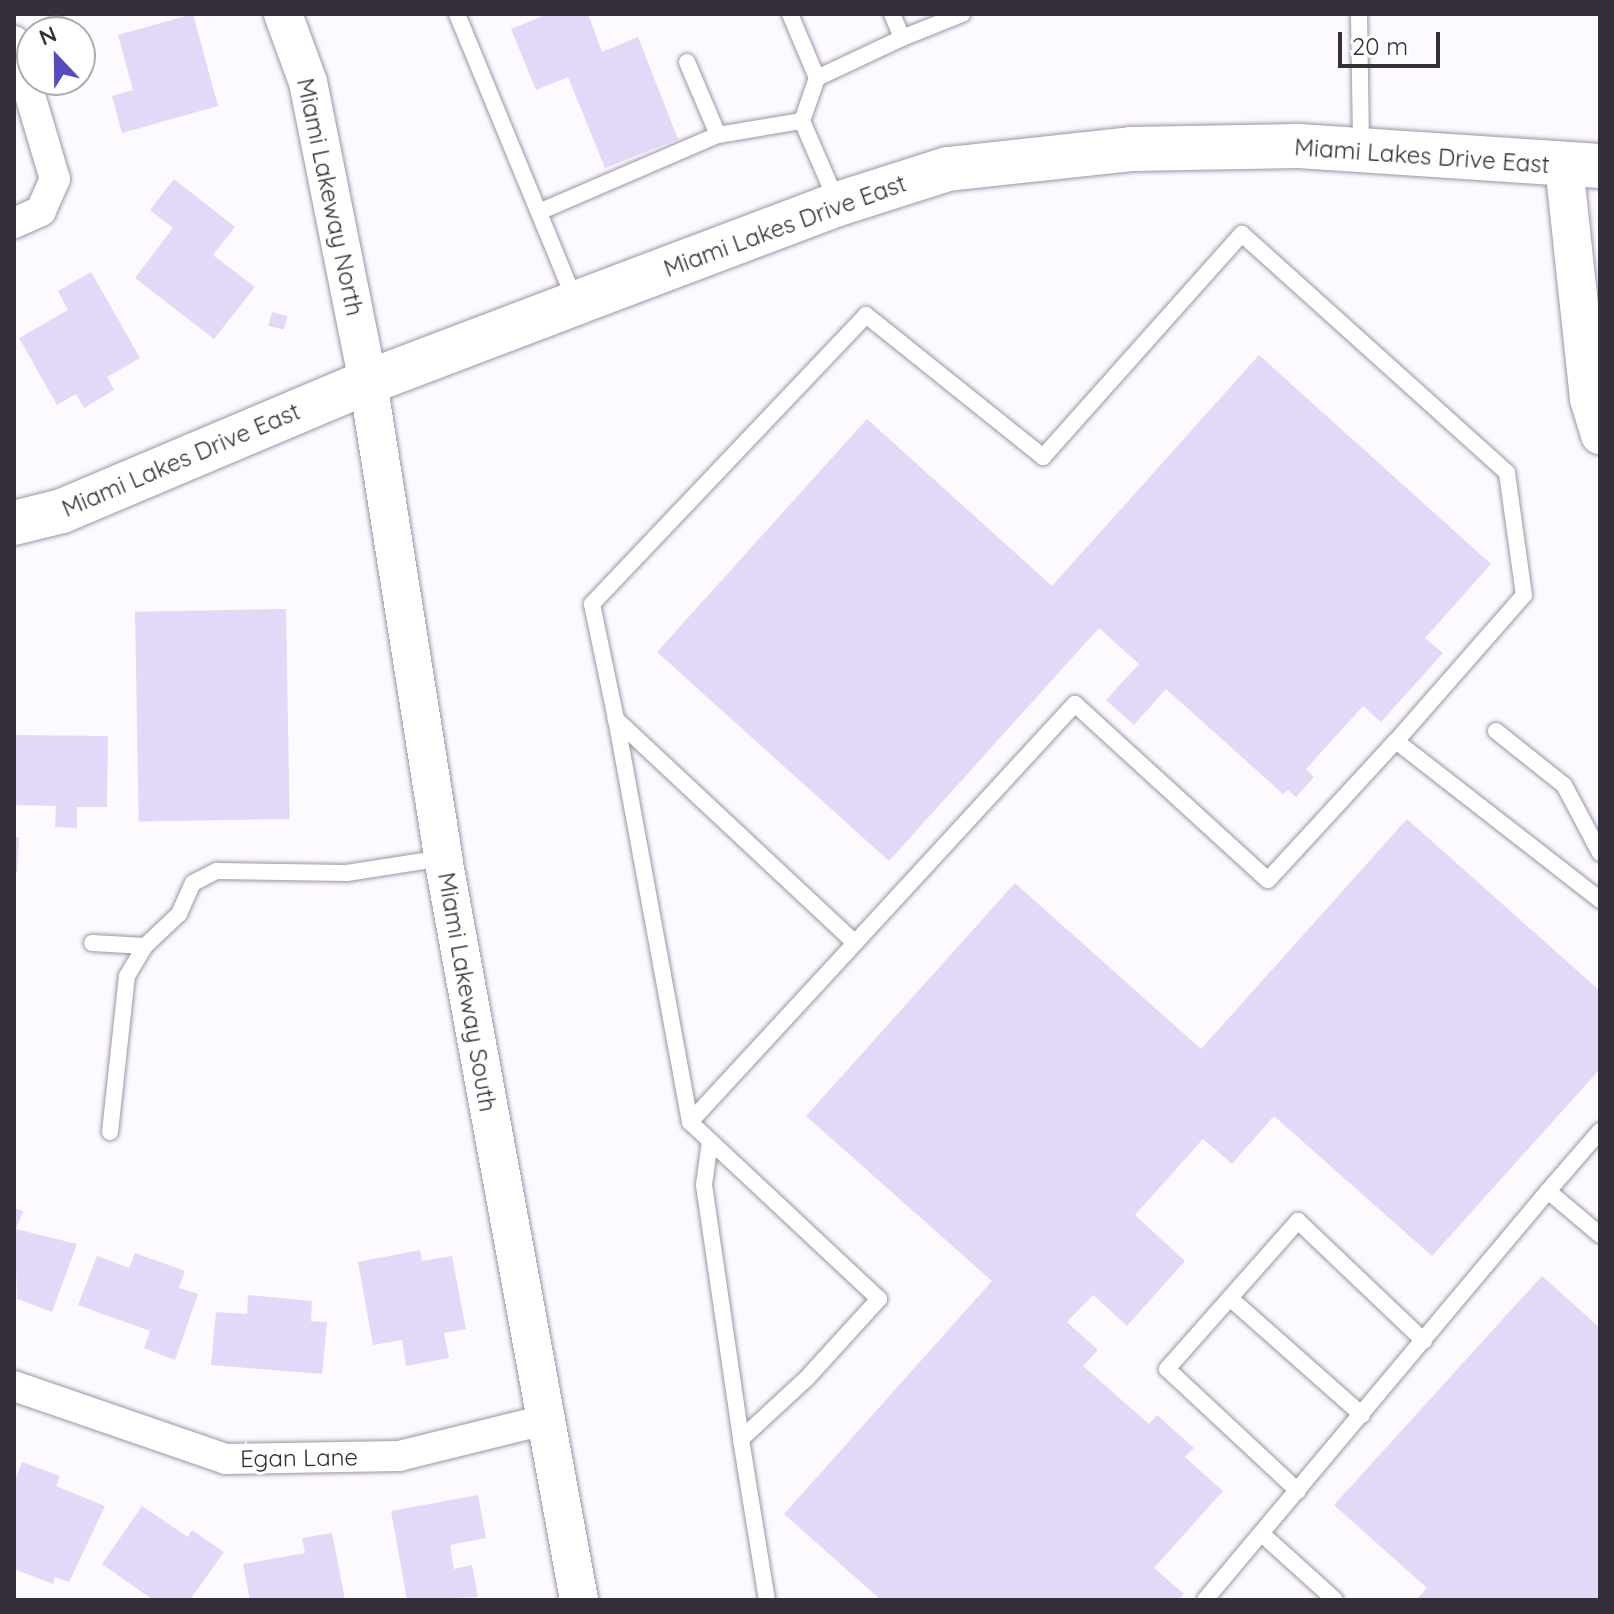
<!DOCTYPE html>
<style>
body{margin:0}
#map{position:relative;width:1614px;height:1614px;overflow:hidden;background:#fcfafe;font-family:Quicksand,sans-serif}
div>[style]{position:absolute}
.building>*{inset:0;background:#e4d8f8;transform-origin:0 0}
.roads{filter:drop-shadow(0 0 2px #9d93a7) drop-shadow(0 0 2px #9d93a7)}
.service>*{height:16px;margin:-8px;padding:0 8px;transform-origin:8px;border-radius:8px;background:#fff}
.minor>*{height:30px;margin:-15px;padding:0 15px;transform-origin:15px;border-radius:15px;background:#fff}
.tertiary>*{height:38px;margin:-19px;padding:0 19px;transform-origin:19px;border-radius:19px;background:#fff}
.secondary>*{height:44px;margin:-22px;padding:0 22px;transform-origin:22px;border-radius:22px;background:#fff}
span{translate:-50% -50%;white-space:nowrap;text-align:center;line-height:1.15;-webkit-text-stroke:6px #fff;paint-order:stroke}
.street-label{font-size:24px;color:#342f38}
.frame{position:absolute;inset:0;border:16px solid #342f38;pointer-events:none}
.north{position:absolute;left:16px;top:16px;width:80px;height:80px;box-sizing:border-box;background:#fff;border:2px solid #aeacaf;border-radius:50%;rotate:338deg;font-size:22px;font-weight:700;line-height:32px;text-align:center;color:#342f38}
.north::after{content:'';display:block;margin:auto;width:28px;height:36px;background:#574bc2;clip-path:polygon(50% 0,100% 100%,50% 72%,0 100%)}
.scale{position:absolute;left:1338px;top:32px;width:102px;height:36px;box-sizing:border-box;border:4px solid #342f38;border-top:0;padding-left:10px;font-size:24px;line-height:28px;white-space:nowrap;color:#342f38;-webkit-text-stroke:6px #fff;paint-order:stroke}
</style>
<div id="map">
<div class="building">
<div style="clip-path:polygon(193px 14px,218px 106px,122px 133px,112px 96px,133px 90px,118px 35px)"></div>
<div style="clip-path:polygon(548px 14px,588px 14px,602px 52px,638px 37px,678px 139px,605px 168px,568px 77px,536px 90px,511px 29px)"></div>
<div style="clip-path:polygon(174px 179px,235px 227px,213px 255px,255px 287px,214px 339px,135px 278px,173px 228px,150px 210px)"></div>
<div style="clip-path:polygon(91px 272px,140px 358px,107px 377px,114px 390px,84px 408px,76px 394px,57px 405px,19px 338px,68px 310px,58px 291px)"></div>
<div style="left:272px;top:312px;width:16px;height:14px;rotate:15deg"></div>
<div style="clip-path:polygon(1259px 355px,1491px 564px,1425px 638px,1443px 653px,1381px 722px,1363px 706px,1306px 769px,1314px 777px,1296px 797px,1288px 790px,1283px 794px,1166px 689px,1134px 725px,1106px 700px,1139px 664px,1099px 628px,889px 861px,657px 652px,867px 419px,1052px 586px)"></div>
<div style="left:286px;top:609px;width:210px;height:151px;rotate:89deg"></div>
<div style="clip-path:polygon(14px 735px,108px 736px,107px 807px,77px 807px,77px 828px,55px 827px,56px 806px,14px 805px)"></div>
<div style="clip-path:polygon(1407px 819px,1600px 991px,1600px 1069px,1432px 1256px,1274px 1116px,1232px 1164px,1203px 1139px,1135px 1215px,1185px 1261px,1127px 1326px,1093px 1295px,1067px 1322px,1098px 1350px,1083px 1366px,1149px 1424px,1157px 1415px,1194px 1448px,1185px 1457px,1223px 1491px,1154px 1568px,1184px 1594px,1179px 1600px,881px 1600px,784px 1514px,992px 1281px,806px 1116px,1015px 883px,1201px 1049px)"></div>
<div style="clip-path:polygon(14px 837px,19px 837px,17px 873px,14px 872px)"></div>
<div style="clip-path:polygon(14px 1208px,23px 1211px,16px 1229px,77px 1244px,52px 1312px,17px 1299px)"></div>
<div style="clip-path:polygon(420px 1250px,422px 1261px,452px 1256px,466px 1329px,444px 1333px,449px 1358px,406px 1366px,402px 1340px,373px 1345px,358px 1262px)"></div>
<div style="clip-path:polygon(135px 1253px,185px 1271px,179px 1288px,198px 1294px,175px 1360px,144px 1348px,150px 1331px,78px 1305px,97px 1256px,129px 1268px)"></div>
<div style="clip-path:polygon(1542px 1276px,1600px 1328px,1600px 1600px,1416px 1600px,1427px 1588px,1334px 1505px)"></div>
<div style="clip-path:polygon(248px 1295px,312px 1301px,311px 1321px,327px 1322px,322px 1374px,211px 1365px,216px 1312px,247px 1314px)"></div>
<div style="clip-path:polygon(22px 1462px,60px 1476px,56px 1486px,105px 1506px,69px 1582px,55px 1577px,53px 1584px,14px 1569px,14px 1483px)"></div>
<div style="clip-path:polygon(478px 1495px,486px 1538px,450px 1545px,454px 1569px,472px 1565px,478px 1597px,407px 1600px,391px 1511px)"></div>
<div style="clip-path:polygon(142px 1506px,188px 1537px,192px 1530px,224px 1552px,192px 1597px,196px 1600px,153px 1600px,102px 1564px)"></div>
<div style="clip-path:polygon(332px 1533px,345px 1600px,250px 1600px,243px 1564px,305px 1553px,302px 1538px)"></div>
</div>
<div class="roads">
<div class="service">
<div style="left:457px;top:14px;width:310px;rotate:67.6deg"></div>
<div style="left:790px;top:14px;width:69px;rotate:67.1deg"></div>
<div style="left:817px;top:78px;width:46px;rotate:109.2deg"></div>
<div style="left:802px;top:121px;width:88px;rotate:66.6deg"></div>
<div style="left:892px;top:14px;width:26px;rotate:67deg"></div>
<div style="left:902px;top:38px;width:65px;rotate:-21.8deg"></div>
<div style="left:1359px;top:14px;width:134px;rotate:89.1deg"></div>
<div style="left:687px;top:62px;width:79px;rotate:67deg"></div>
<div style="left:718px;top:135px;width:85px;rotate:-9.5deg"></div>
<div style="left:817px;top:78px;width:94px;rotate:-25.2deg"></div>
<div style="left:539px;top:212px;width:195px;rotate:-23.3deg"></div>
<div style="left:616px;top:719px;width:410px;rotate:79.6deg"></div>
<div style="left:1496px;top:731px;width:87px;rotate:38.5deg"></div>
<div style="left:1564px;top:785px;width:77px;rotate:62.1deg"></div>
<div style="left:92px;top:943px;width:53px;rotate:3.2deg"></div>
<div style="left:855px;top:943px;width:325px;rotate:-47.4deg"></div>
<div style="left:1075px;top:704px;width:261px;rotate:42.4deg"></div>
<div style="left:1268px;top:880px;width:189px;rotate:-47.4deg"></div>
<div style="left:1600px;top:1131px;width:79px;rotate:130.9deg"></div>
<div style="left:1548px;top:1191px;width:68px;rotate:40.2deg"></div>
<div style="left:110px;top:1132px;width:157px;rotate:-83.8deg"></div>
<div style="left:127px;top:976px;width:35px;rotate:-59deg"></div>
<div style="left:145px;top:946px;width:47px;rotate:-43.3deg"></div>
<div style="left:179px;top:914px;width:34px;rotate:-66deg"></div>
<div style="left:193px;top:883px;width:27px;rotate:-27deg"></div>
<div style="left:217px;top:871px;width:130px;rotate:0.9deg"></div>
<div style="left:347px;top:873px;width:97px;rotate:-8.9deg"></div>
<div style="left:710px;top:1141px;width:44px;rotate:97.8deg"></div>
<div style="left:704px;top:1185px;width:257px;rotate:81.7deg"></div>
<div style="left:1231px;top:1299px;width:175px;rotate:41.5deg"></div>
<div style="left:1298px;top:1491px;width:179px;rotate:-137deg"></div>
<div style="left:1167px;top:1369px;width:198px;rotate:-48.5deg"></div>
<div style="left:1298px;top:1221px;width:174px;rotate:43.6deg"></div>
<div style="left:1262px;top:1534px;width:98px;rotate:42.1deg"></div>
<div style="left:767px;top:1600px;width:163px;rotate:-99.2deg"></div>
<div style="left:741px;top:1439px;width:90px;rotate:-42.7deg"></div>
<div style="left:807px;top:1378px;width:107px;rotate:-47.7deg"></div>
<div style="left:879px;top:1299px;width:259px;rotate:-136.9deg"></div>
<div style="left:690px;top:1122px;width:243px;rotate:-47.3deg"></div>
<div style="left:855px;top:943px;width:328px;rotate:-136.9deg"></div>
<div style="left:616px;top:719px;width:117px;rotate:-101.8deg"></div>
<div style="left:592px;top:604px;width:398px;rotate:-46.5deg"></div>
<div style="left:866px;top:315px;width:227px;rotate:38.7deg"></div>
<div style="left:1043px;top:457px;width:299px;rotate:-48.3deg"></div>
<div style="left:1242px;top:234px;width:357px;rotate:42deg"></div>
<div style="left:1507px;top:473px;width:123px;rotate:82.1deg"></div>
<div style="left:1524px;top:595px;width:194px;rotate:131.2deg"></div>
<div style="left:1396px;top:741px;width:259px;rotate:37.9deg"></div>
<div style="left:1205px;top:1600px;width:534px;rotate:-50.02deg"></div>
</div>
<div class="minor">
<div style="left:14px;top:41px;width:144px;rotate:73.5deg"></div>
<div style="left:55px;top:179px;width:35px;rotate:114deg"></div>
<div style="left:41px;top:211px;width:30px;rotate:156deg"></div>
<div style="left:14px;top:1386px;width:224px;rotate:19deg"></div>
<div style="left:226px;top:1459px;width:173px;rotate:-1deg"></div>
<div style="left:399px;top:1456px;width:149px;rotate:-13.9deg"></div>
</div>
<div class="tertiary">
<div style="left:283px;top:14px;width:72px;rotate:69.8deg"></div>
<div style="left:308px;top:82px;width:306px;rotate:78.7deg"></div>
<div style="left:368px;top:382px;width:482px;rotate:81deg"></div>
<div style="left:443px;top:858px;width:754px;rotate:79.61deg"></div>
<div style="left:1564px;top:165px;width:235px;rotate:83.9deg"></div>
<div style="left:1589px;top:399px;width:38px;rotate:73deg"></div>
</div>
<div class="secondary">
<div style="left:14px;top:523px;width:49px;rotate:-14deg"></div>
<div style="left:62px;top:511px;width:332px;rotate:-22.9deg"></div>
<div style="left:368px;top:382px;width:222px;rotate:-20.8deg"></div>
<div style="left:576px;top:303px;width:280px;rotate:-20.7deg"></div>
<div style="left:838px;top:204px;width:115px;rotate:-17.7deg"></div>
<div style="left:948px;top:169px;width:184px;rotate:-6.2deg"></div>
<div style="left:1131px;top:149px;width:167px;rotate:-1deg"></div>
<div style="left:1298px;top:146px;width:303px;rotate:3.8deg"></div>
</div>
</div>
<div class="street-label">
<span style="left:1422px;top:156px;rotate:4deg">Miami Lakes Drive East</span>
<span style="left:330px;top:197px;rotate:78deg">Miami Lakeway North</span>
<span style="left:785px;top:226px;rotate:-20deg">Miami Lakes Drive East</span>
<span style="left:181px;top:460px;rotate:-23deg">Miami Lakes Drive East</span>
<span style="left:467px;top:992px;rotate:80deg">Miami Lakeway South</span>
<span style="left:299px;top:1458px;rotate:-1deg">Egan Lane</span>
</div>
<div class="frame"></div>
<div class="north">N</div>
<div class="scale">20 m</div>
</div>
